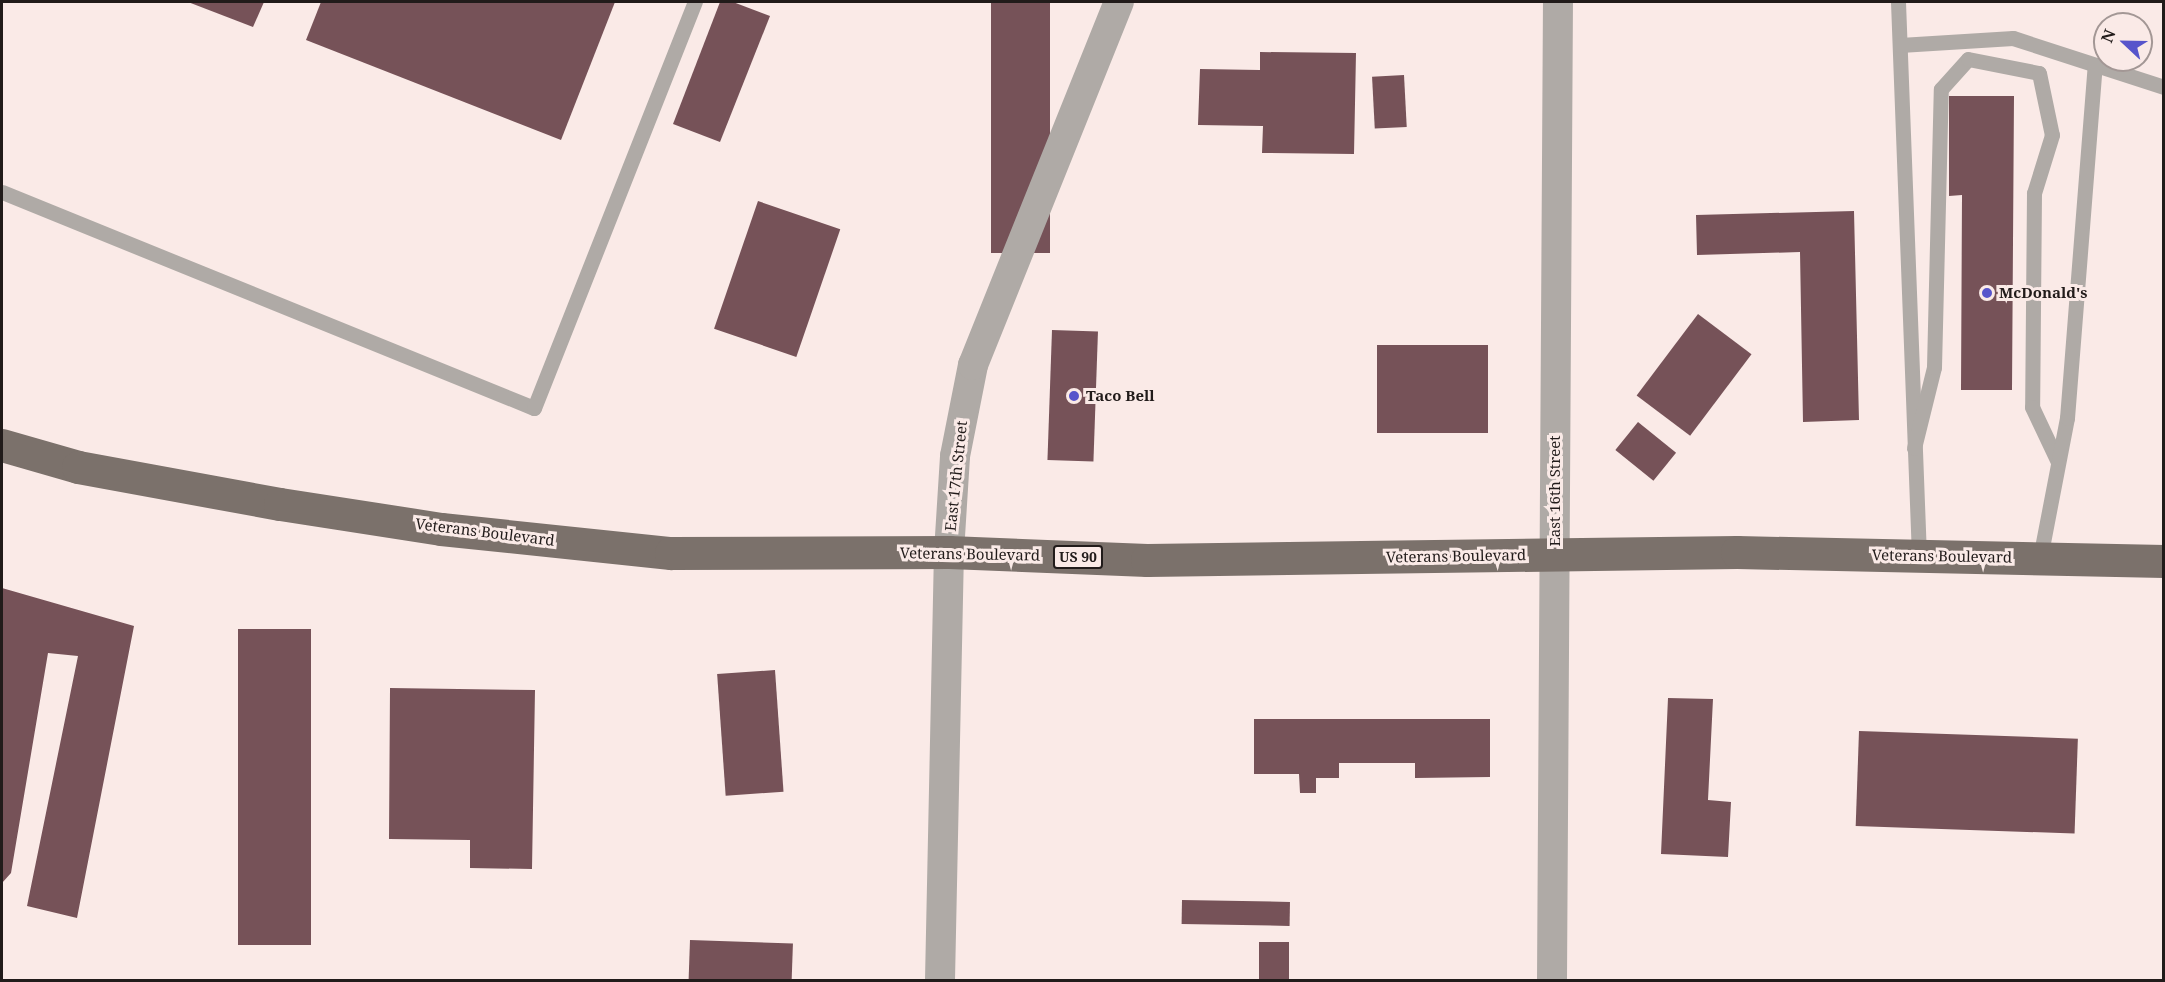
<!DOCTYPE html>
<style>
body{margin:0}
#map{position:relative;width:2165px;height:982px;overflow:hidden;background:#faeae7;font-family:"Noto Serif",serif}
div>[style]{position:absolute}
.building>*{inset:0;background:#765258;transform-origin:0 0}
.lane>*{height:15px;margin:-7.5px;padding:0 7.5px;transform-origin:7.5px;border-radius:7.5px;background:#afaaa6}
.street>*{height:30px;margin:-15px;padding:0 15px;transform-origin:15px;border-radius:15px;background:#afaaa6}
.primary>*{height:33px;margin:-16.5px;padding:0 16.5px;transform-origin:16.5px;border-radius:16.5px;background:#7b716b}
.dots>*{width:16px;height:16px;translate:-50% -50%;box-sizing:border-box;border:3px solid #faeae7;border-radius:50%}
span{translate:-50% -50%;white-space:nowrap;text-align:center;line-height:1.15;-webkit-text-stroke:6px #faeae7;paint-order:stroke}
.shield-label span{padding:2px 4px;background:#faeae7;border:2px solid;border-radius:4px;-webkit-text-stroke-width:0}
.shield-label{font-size:14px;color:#211b1a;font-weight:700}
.poi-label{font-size:15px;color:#211b1a;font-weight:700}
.left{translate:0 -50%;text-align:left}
.street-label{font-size:15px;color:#211b1a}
.frame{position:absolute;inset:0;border:3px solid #211b1a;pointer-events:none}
.north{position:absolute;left:2093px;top:12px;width:60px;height:60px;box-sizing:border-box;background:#faeae7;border:2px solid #a39795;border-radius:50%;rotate:292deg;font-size:16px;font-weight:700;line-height:24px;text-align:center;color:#211b1a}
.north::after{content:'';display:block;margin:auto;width:21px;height:27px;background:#5754cb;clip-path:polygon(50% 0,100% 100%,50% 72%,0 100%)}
</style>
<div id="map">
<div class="building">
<div style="clip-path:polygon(188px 2px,264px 2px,253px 27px)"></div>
<div style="clip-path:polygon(321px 2px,615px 2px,561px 140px,306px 40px)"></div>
<div style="clip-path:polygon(720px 2px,733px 2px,770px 16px,720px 142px,673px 124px)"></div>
<div style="left:991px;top:2px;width:59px;height:251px"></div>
<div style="clip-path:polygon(1260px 52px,1356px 53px,1354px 154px,1262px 153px,1263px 126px,1198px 125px,1200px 69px,1260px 70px)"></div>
<div style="left:1404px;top:75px;width:52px;height:32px;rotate:87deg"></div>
<div style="clip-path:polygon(1949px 96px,2014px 96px,2012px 390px,1961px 390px,1962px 195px,1949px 196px)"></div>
<div style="left:758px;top:201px;width:87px;height:135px;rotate:19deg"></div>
<div style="clip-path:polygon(1854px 211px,1859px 420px,1803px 422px,1800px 252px,1697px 255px,1696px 215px)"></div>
<div style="left:1698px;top:314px;width:67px;height:102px;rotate:37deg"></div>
<div style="left:1052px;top:330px;width:46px;height:130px;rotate:2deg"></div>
<div style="left:1377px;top:345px;width:111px;height:88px"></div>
<div style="left:1638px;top:422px;width:49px;height:36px;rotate:39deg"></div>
<div style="clip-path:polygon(2px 588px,134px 626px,77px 918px,27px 906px,78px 656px,48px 653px,11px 873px,2px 883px)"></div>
<div style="left:238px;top:629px;width:73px;height:316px"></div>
<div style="left:775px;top:670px;width:122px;height:58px;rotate:86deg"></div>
<div style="clip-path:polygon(390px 688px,535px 690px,532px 869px,470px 868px,470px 840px,389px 839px)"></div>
<div style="clip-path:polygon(1668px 698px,1713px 699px,1708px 800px,1731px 802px,1728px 857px,1661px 854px)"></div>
<div style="clip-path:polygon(1254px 719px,1490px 719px,1490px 777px,1415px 778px,1415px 763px,1339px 763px,1339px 778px,1316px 778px,1316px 793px,1300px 793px,1299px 774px,1254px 774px)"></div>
<div style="left:1859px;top:731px;width:219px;height:95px;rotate:2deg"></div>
<div style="left:1182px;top:900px;width:108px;height:24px;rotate:1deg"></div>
<div style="left:690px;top:940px;width:103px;height:40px;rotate:2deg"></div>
<div style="left:1259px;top:942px;width:30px;height:38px"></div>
</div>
<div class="lane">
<div style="left:1898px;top:2px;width:553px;rotate:87.83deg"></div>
<div style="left:1900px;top:45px;width:113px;rotate:-3.5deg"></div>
<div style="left:2013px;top:38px;width:159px;rotate:18deg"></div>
<div style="left:2px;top:192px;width:574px;rotate:22.1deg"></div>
<div style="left:534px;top:408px;width:437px;rotate:-68.4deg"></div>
<div style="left:1914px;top:448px;width:83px;rotate:-76.1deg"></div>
<div style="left:1934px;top:367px;width:278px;rotate:-88.6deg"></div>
<div style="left:1941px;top:89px;width:40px;rotate:-48deg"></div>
<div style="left:1968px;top:59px;width:72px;rotate:11.2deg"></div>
<div style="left:2039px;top:73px;width:63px;rotate:78.2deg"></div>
<div style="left:2052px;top:135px;width:61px;rotate:107.2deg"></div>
<div style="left:2034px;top:193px;width:214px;rotate:90.5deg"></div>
<div style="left:2032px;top:407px;width:59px;rotate:64.7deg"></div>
<div style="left:2040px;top:558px;width:143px;rotate:-79.1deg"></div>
<div style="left:2067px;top:418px;width:354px;rotate:-85.5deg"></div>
</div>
<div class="street">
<div style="left:940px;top:980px;width:428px;rotate:-88.8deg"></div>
<div style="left:949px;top:552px;width:96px;rotate:-86.4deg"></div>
<div style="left:955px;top:456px;width:93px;rotate:-78.8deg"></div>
<div style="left:973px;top:365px;width:391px;rotate:-68.1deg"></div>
<div style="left:1552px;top:980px;width:978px;rotate:-89.65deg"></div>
</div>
<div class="primary">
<div style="left:2px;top:445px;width:79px;rotate:16.1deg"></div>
<div style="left:78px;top:467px;width:205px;rotate:10.4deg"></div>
<div style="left:280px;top:504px;width:163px;rotate:8.8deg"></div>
<div style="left:441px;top:529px;width:231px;rotate:6deg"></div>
<div style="left:671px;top:553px;width:278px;rotate:-0.2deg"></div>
<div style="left:949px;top:552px;width:198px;rotate:2.3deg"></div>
<div style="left:1147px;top:560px;width:590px;rotate:-0.78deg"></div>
<div style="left:1737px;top:552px;width:427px;rotate:1.2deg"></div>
</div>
<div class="dots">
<div style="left:1987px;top:293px;background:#5754cb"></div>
<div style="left:1074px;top:396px;background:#5754cb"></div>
</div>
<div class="shield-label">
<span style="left:1078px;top:557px">US 90</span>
</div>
<div class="poi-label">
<span class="left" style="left:1999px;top:293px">McDonald's</span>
<span class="left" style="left:1086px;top:396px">Taco Bell</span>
</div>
<div class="street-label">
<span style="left:956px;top:476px;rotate:-84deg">East 17th Street</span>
<span style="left:1555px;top:491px;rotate:-90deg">East 16th Street</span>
<span style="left:485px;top:532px;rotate:7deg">Veterans Boulevard</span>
<span style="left:970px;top:554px;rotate:1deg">Veterans Boulevard</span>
<span style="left:1456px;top:556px;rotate:-1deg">Veterans Boulevard</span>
<span style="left:1942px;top:556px;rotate:1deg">Veterans Boulevard</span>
</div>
<div class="frame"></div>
<div class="north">N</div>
</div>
